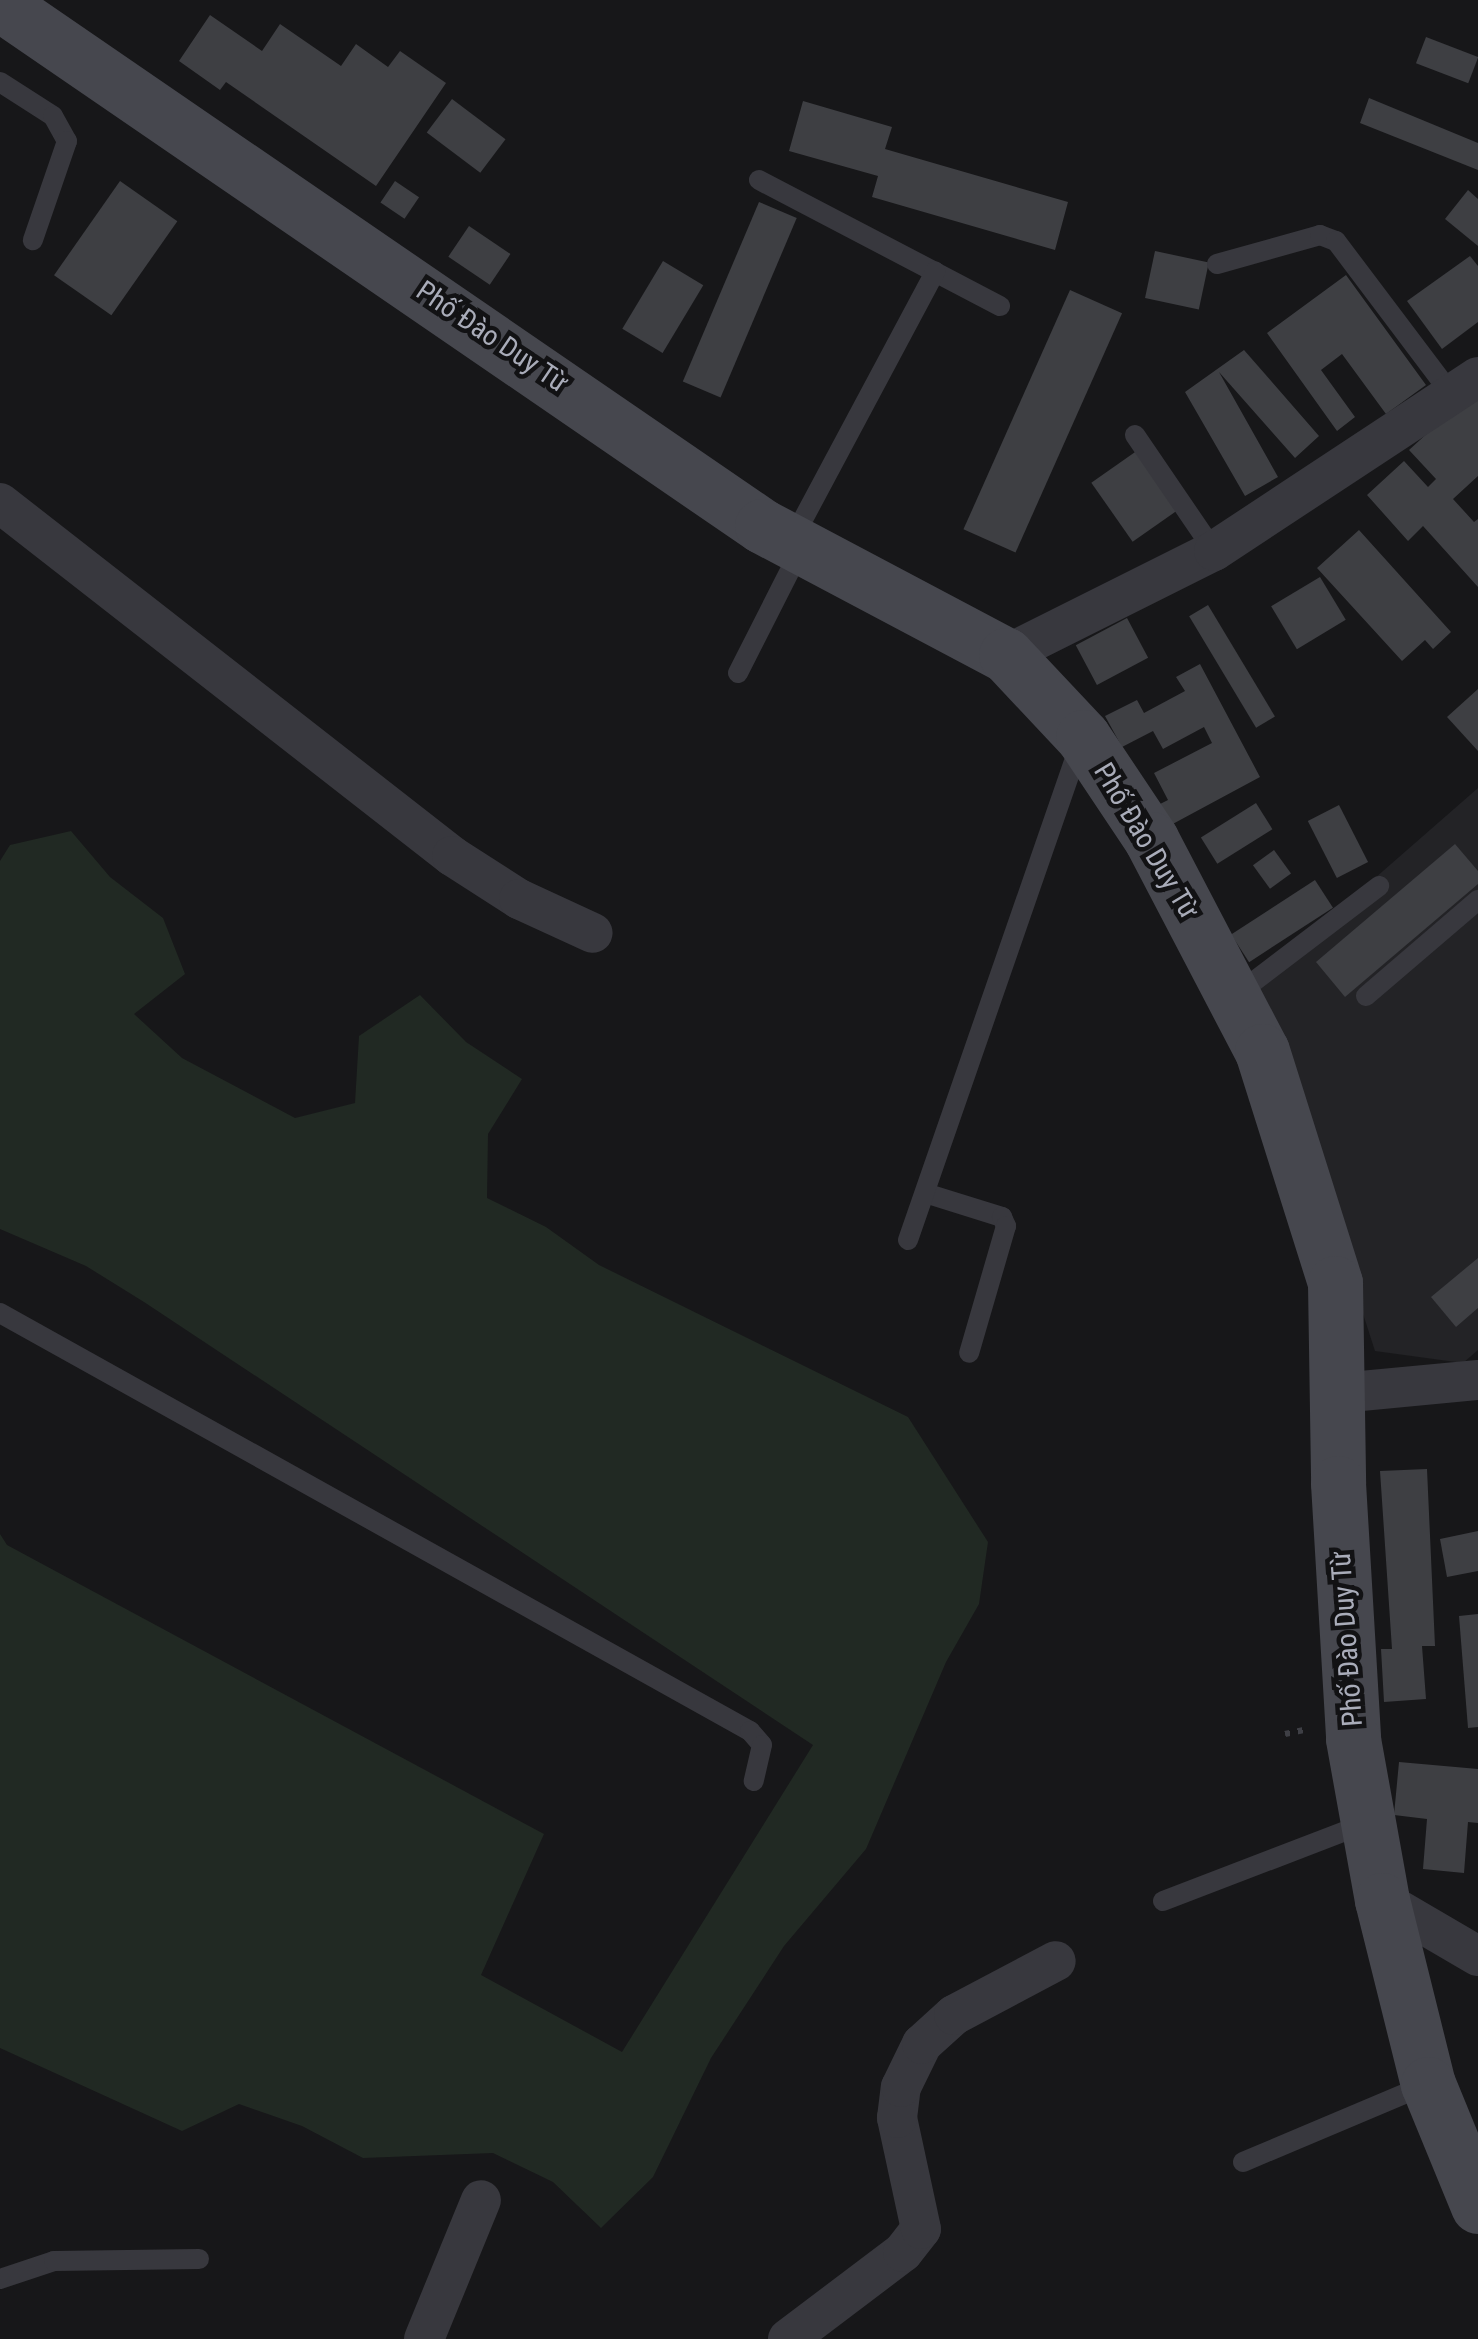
<!DOCTYPE html>
<meta charset="utf-8">
<style>
body{margin:0}
#map{position:relative;width:1478px;height:2339px;overflow:hidden;background:#171719;font-family:"Roboto Condensed",sans-serif}
div>[style]{position:absolute}
.built>*{inset:0;background:#232326}
.green>*{inset:0;background:#212923}
.building>*{inset:0;background:#3e3f43;transform-origin:0 0}
.path>*{height:6px;margin-top:-3px;transform-origin:0;background:repeating-linear-gradient(90deg,#3e3f45 0 5px,transparent 0 13px)}
.lane>*{height:20px;margin:-10px;padding:0 10px;transform-origin:10px;border-radius:10px;background:#38383e}
.street>*{height:40px;margin:-20px;padding:0 20px;transform-origin:20px;border-radius:20px;background:#38383e}
.secondary>*{height:55px;margin:-27.5px;padding:0 27.5px;transform-origin:27.5px;border-radius:27.5px;background:#46474e}
span{translate:-50% -50%;white-space:nowrap;text-align:center;line-height:1.15;-webkit-text-stroke:9px #121214;paint-order:stroke}
.street-label{font-size:28px;color:#a9acb9}
</style>
<div id="map">
<div class="built">
<div style="clip-path:polygon(1478px 788px,1478px 1350px,1463px 1363px,1375px 1351px,1256px 982px)"></div>
</div>
<div class="green">
<div style="clip-path:polygon(71px 831px,110px 877px,163px 918px,185px 974px,134px 1014px,182px 1058px,295px 1118px,355px 1103px,359px 1036px,420px 995px,466px 1042px,522px 1079px,488px 1134px,487px 1198px,546px 1227px,599px 1265px,908px 1417px,988px 1542px,979px 1604px,946px 1662px,866px 1849px,784px 1946px,711px 2058px,653px 2177px,601px 2228px,553px 2182px,493px 2153px,363px 2158px,302px 2126px,239px 2104px,182px 2131px,0 2048px,0 1534px,7px 1545px,544px 1834px,481px 1975px,622px 2052px,813px 1745px,144px 1302px,86px 1266px,0 1229px,0 861px,10px 845px)"></div>
</div>
<div class="building">
<div style="clip-path:polygon(210px 15px,262px 51px,280px 24px,341px 66px,356px 44px,388px 67px,400px 51px,446px 83px,376px 186px,226px 82px,220px 90px,179px 61px)"></div>
<div style="left:1426px;top:37px;width:56px;height:28px;rotate:21deg"></div>
<div style="clip-path:polygon(1369px 98px,1478px 143px,1478px 170px,1360px 123px)"></div>
<div style="left:452px;top:99px;width:67px;height:42px;rotate:37deg"></div>
<div style="clip-path:polygon(803px 101px,892px 127px,885px 149px,1068px 202px,1055px 250px,872px 197px,878px 176px,789px 151px)"></div>
<div style="left:120px;top:181px;width:70px;height:115px;rotate:35deg"></div>
<div style="left:395px;top:181px;width:29px;height:26px;rotate:34deg"></div>
<div style="clip-path:polygon(1468px 190px,1478px 199px,1478px 246px,1445px 219px)"></div>
<div style="left:759px;top:202px;width:41px;height:195px;rotate:23deg"></div>
<div style="left:469px;top:226px;width:50px;height:37px;rotate:34deg"></div>
<div style="left:1155px;top:251px;width:55px;height:48px;rotate:12deg"></div>
<div style="clip-path:polygon(1470px 256px,1478px 266px,1478px 322px,1442px 349px,1407px 301px)"></div>
<div style="left:663px;top:261px;width:47px;height:79px;rotate:31deg"></div>
<div style="clip-path:polygon(1346px 275px,1426px 385px,1386px 414px,1342px 354px,1321px 370px,1355px 417px,1337px 431px,1267px 333px)"></div>
<div style="left:1070px;top:290px;width:57px;height:262px;rotate:24deg"></div>
<div style="clip-path:polygon(1244px 350px,1319px 436px,1295px 458px,1219px 372px,1278px 477px,1245px 496px,1185px 392px)"></div>
<div style="clip-path:polygon(1478px 387px,1478px 476px,1453px 499px,1474px 522px,1478px 519px,1478px 587px,1423px 526px,1408px 541px,1367px 495px,1404px 461px,1428px 487px,1436px 479px,1409px 450px)"></div>
<div style="left:1138px;top:450px;width:72px;height:57px;rotate:55deg"></div>
<div style="clip-path:polygon(1359px 530px,1451px 632px,1433px 649px,1425px 640px,1402px 661px,1317px 568px)"></div>
<div style="left:1320px;top:577px;width:50px;height:57px;rotate:59deg"></div>
<div style="left:1208px;top:605px;width:130px;height:22px;rotate:59deg"></div>
<div style="left:1127px;top:618px;width:45px;height:58px;rotate:62deg"></div>
<div style="clip-path:polygon(1200px 664px,1260px 777px,1169px 826px,1158px 805px,1168px 800px,1154px 773px,1212px 743px,1204px 727px,1163px 749px,1153px 731px,1122px 747px,1105px 716px,1137px 700px,1144px 713px,1185px 691px,1176px 677px)"></div>
<div style="clip-path:polygon(1478px 689px,1478px 751px,1447px 717px)"></div>
<div style="left:1256px;top:803px;width:31px;height:65px;rotate:58deg"></div>
<div style="left:1339px;top:805px;width:64px;height:35px;rotate:63deg"></div>
<div style="clip-path:polygon(1455px 844px,1478px 871px,1478px 884px,1345px 997px,1316px 962px)"></div>
<div style="left:1274px;top:850px;width:29px;height:26px;rotate:54deg"></div>
<div style="left:1315px;top:880px;width:33px;height:100px;rotate:57deg"></div>
<div style="clip-path:polygon(1478px 1258px,1478px 1308px,1456px 1327px,1431px 1297px)"></div>
<div style="clip-path:polygon(1427px 1469px,1435px 1646px,1422px 1646px,1426px 1699px,1384px 1702px,1381px 1649px,1392px 1649px,1380px 1471px)"></div>
<div style="clip-path:polygon(1478px 1531px,1478px 1571px,1447px 1577px,1440px 1539px)"></div>
<div style="clip-path:polygon(1478px 1614px,1478px 1727px,1468px 1728px,1459px 1616px)"></div>
<div style="clip-path:polygon(1399px 1762px,1478px 1769px,1478px 1823px,1468px 1822px,1464px 1873px,1423px 1869px,1427px 1819px,1394px 1815px)"></div>
</div>
<div class="path">
<div style="left:1285px;top:1734px;width:24px;rotate:-12deg"></div>
</div>
<div class="lane">
<div style="left:0;top:82px;width:63px;rotate:32.7deg"></div>
<div style="left:53px;top:116px;width:29px;rotate:61deg"></div>
<div style="left:67px;top:141px;width:105px;rotate:109deg"></div>
<div style="left:759px;top:180px;width:272px;rotate:27.6deg"></div>
<div style="left:1217px;top:264px;width:107px;rotate:-15.7deg"></div>
<div style="left:1320px;top:235px;width:17px;rotate:21deg"></div>
<div style="left:1336px;top:241px;width:193px;rotate:53deg"></div>
<div style="left:1135px;top:435px;width:140px;rotate:55.7deg"></div>
<div style="left:793px;top:538px;width:302px;rotate:-61.9deg"></div>
<div style="left:738px;top:673px;width:141px;rotate:-63.1deg"></div>
<div style="left:1236px;top:995px;width:180px;rotate:-37.3deg"></div>
<div style="left:1366px;top:996px;width:148px;rotate:-40.6deg"></div>
<div style="left:925px;top:1193px;width:81px;rotate:17.3deg"></div>
<div style="left:1002px;top:1217px;width:10px;rotate:66deg"></div>
<div style="left:1006px;top:1226px;width:132px;rotate:106.2deg"></div>
<div style="left:908px;top:1240px;width:525px;rotate:-70.87deg"></div>
<div style="left:0;top:1313px;width:859px;rotate:29.13deg"></div>
<div style="left:750px;top:1731px;width:18px;rotate:49deg"></div>
<div style="left:762px;top:1745px;width:37px;rotate:103deg"></div>
<div style="left:1163px;top:1901px;width:217px;rotate:-21deg"></div>
<div style="left:1243px;top:2162px;width:198px;rotate:-22.9deg"></div>
<div style="left:0;top:2279px;width:57px;rotate:-18.4deg"></div>
<div style="left:54px;top:2261px;width:145px;rotate:-0.8deg"></div>
</div>
<div class="street">
<div style="left:0;top:503px;width:574px;rotate:37.99deg"></div>
<div style="left:452px;top:856px;width:80px;rotate:32.7deg"></div>
<div style="left:519px;top:899px;width:81px;rotate:24.7deg"></div>
<div style="left:1006px;top:655px;width:233px;rotate:-26.6deg"></div>
<div style="left:1214px;top:551px;width:316px;rotate:-33.4deg"></div>
<div style="left:1340px;top:1393px;width:139px;rotate:-5.4deg"></div>
<div style="left:1382px;top:1900px;width:111px;rotate:30.3deg"></div>
<div style="left:424px;top:2339px;width:150px;rotate:-67.7deg"></div>
<div style="left:788px;top:2339px;width:144px;rotate:-37.1deg"></div>
<div style="left:903px;top:2252px;width:29px;rotate:-52deg"></div>
<div style="left:921px;top:2229px;width:114px;rotate:-102.2deg"></div>
<div style="left:897px;top:2118px;width:31px;rotate:-83deg"></div>
<div style="left:901px;top:2087px;width:48px;rotate:-64deg"></div>
<div style="left:922px;top:2044px;width:43px;rotate:-42.2deg"></div>
<div style="left:954px;top:2015px;width:115px;rotate:-27.9deg"></div>
</div>
<div class="secondary">
<div style="left:8px;top:9px;width:914px;rotate:34.44deg"></div>
<div style="left:762px;top:526px;width:276px;rotate:27.9deg"></div>
<div style="left:1006px;top:655px;width:112px;rotate:46.8deg"></div>
<div style="left:1083px;top:737px;width:123px;rotate:56.3deg"></div>
<div style="left:1151px;top:839px;width:239px;rotate:62.4deg"></div>
<div style="left:1262px;top:1051px;width:243px;rotate:72.5deg"></div>
<div style="left:1335px;top:1283px;width:200px;rotate:89.1deg"></div>
<div style="left:1338px;top:1483px;width:256px;rotate:86.6deg"></div>
<div style="left:1353px;top:1739px;width:164px;rotate:79.8deg"></div>
<div style="left:1382px;top:1900px;width:190px;rotate:76deg"></div>
<div style="left:1428px;top:2084px;width:132px;rotate:67.7deg"></div>
</div>
<div class="street-label">
<span style="left:492px;top:337px;rotate:34deg">Phố Đào Duy Từ</span>
<span style="left:1146px;top:841px;rotate:59deg">Phố Đào Duy Từ</span>
<span style="left:1347px;top:1639px;rotate:-94deg">Phố Đào Duy Từ</span>
</div>
</div>
